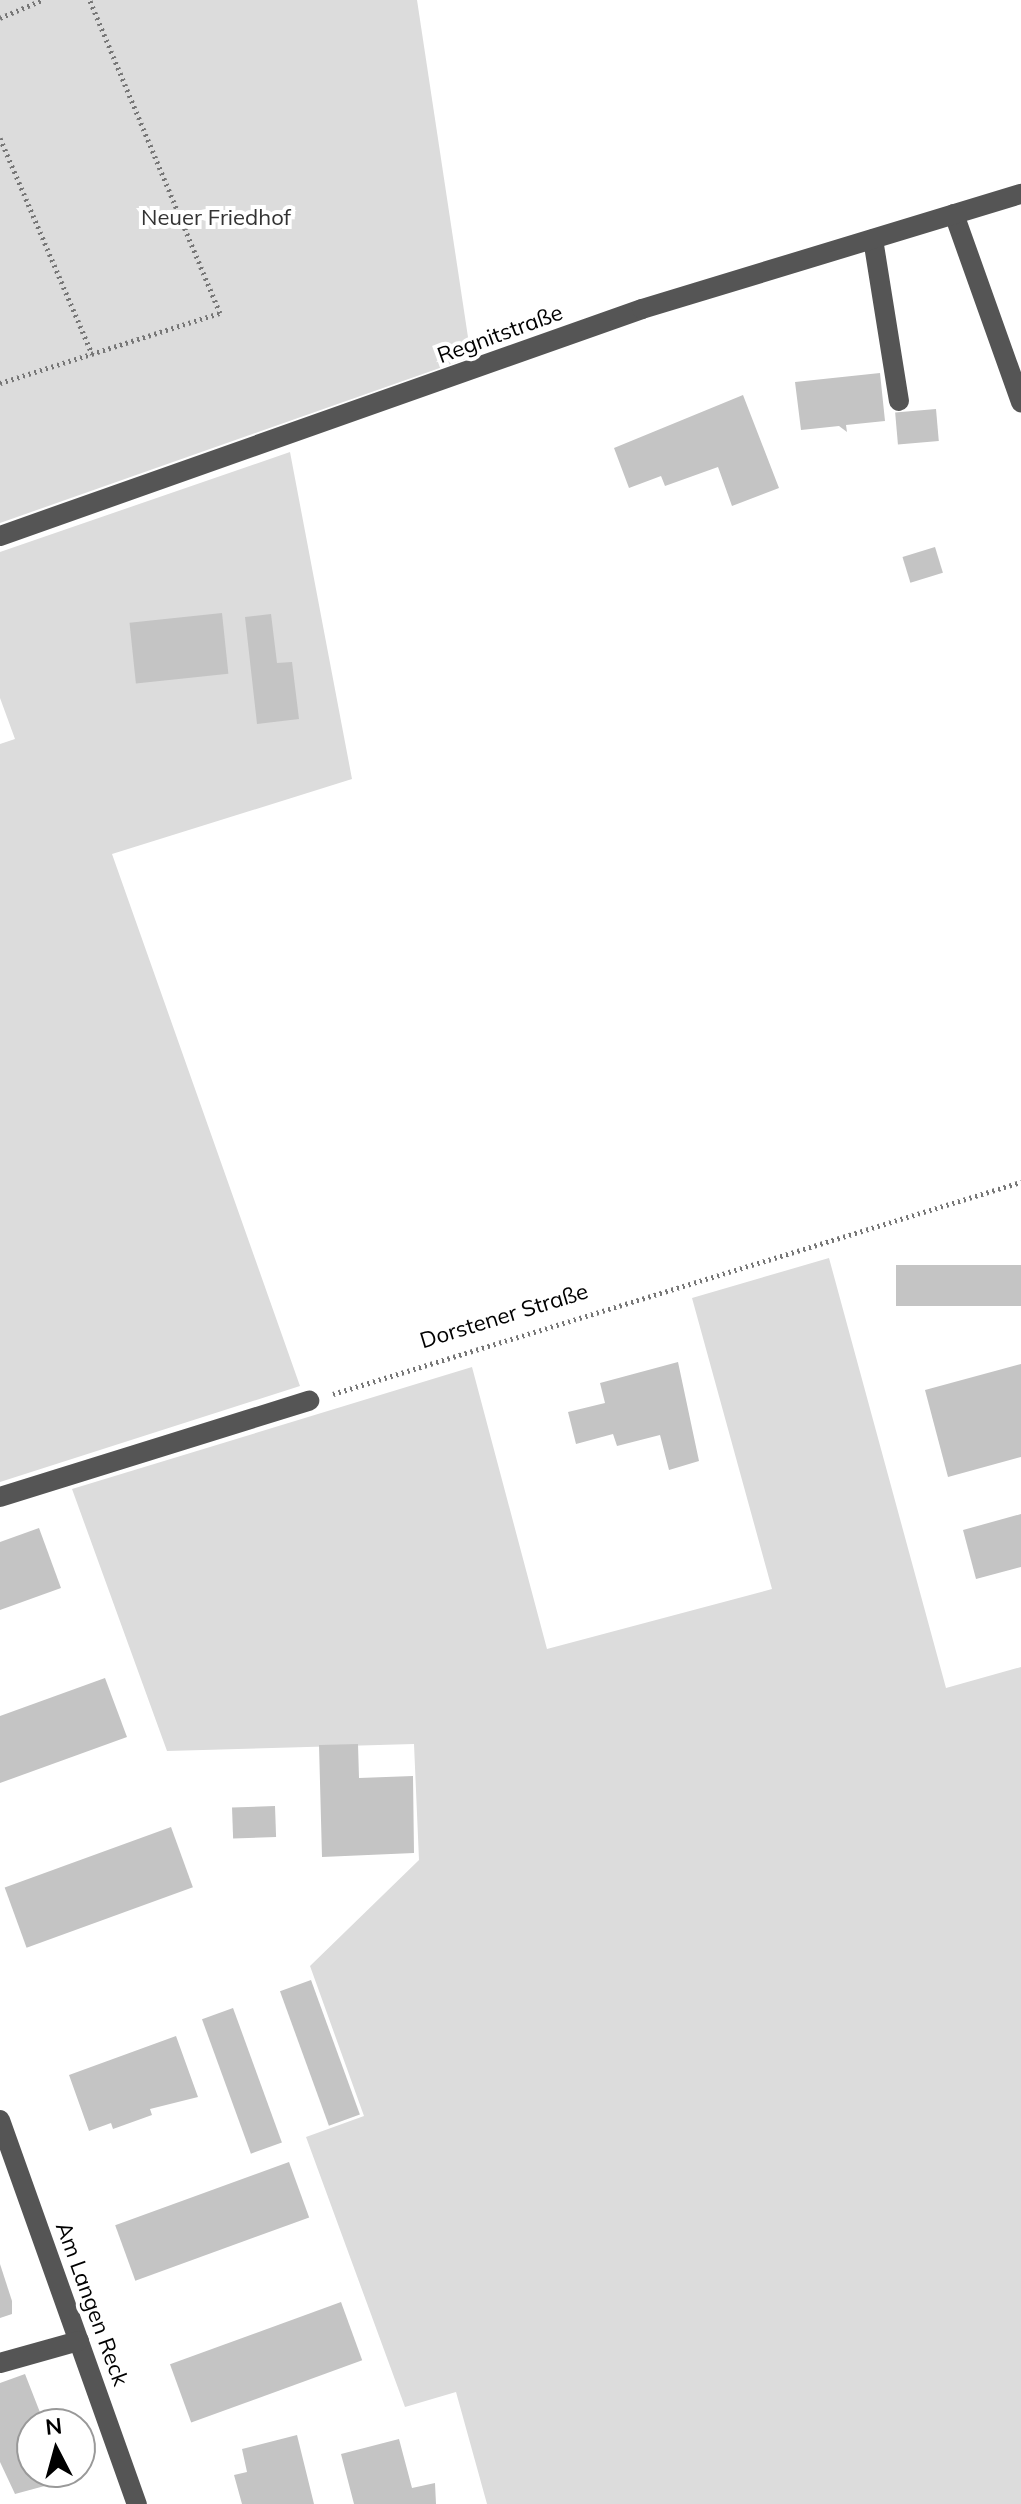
<!DOCTYPE html>
<meta charset="utf-8">
<style>
body{margin:0}
#map{position:relative;width:1021px;height:2504px;overflow:hidden;background:#fff;font-family:Mulish,sans-serif}
div>[style]{position:absolute}
.green>*{inset:0;background:#dcdcdc}
.building>*{inset:0;background:#c4c4c4;transform-origin:0 0}
.path>*{height:5px;margin-top:-2.5px;transform-origin:0;background:repeating-linear-gradient(90deg,#777 0 2px,transparent 0 6px)}
.minor>*{height:20px;margin:-10px;padding:0 10px;transform-origin:10px;border-radius:10px;background:#555}
span{translate:-50% -50%;white-space:nowrap;text-align:center;line-height:1.15;-webkit-text-stroke:8px #fff;paint-order:stroke}
.park-label{font-size:22px;color:#333}
.street-label{font-size:22px;color:#000}
.north{position:absolute;left:16px;top:2408px;width:80px;height:80px;box-sizing:border-box;background:#fff;border:2px solid #999;border-radius:50%;rotate:354deg;font-size:22px;font-weight:700;line-height:32px;text-align:center;color:#000}
.north::after{content:'';display:block;margin:auto;width:28px;height:36px;background:#000;clip-path:polygon(50% 0,100% 100%,50% 72%,0 100%)}
</style>
<div id="map">
<div class="green">
<div style="clip-path:polygon(0 0,417px 0,471px 357px,0 523px)"></div>
<div style="clip-path:polygon(290px 452px,352px 779px,112px 854px,300px 1386px,0 1482px,0 744px,15px 739px,0 698px,0 552px)"></div>
<div style="clip-path:polygon(829px 1258px,946px 1688px,1021px 1667px,1021px 2504px,487px 2504px,456px 2392px,405px 2407px,306px 2137px,364px 2116px,310px 1966px,419px 1860px,414px 1744px,167px 1751px,72px 1489px,472px 1367px,547px 1649px,772px 1589px,692px 1298px)"></div>
</div>
<div class="building">
<div style="clip-path:polygon(880px 373px,885px 421px,846px 425px,847px 432px,839px 426px,801px 430px,795px 382px)"></div>
<div style="clip-path:polygon(743px 395px,779px 488px,732px 506px,718px 467px,665px 486px,661px 476px,629px 488px,614px 448px)"></div>
<div style="left:936px;top:409px;width:32px;height:41px;rotate:85deg"></div>
<div style="left:935px;top:547px;width:27px;height:34px;rotate:73deg"></div>
<div style="left:222px;top:613px;width:61px;height:93px;rotate:84deg"></div>
<div style="clip-path:polygon(271px 614px,277px 663px,292px 662px,299px 719px,257px 724px,245px 617px)"></div>
<div style="left:1021px;top:1265px;width:41px;height:125px;rotate:90deg"></div>
<div style="clip-path:polygon(678px 1362px,699px 1461px,669px 1470px,660px 1435px,617px 1446px,613px 1434px,576px 1444px,568px 1412px,605px 1403px,600px 1383px)"></div>
<div style="clip-path:polygon(1021px 1364px,1021px 1457px,948px 1477px,925px 1390px)"></div>
<div style="clip-path:polygon(1021px 1514px,1021px 1567px,976px 1579px,963px 1530px)"></div>
<div style="clip-path:polygon(39px 1528px,61px 1588px,0 1610px,0 1542px)"></div>
<div style="clip-path:polygon(105px 1678px,127px 1737px,0 1783px,0 1716px)"></div>
<div style="clip-path:polygon(358px 1744px,359px 1778px,413px 1776px,414px 1853px,322px 1857px,319px 1745px)"></div>
<div style="left:275px;top:1806px;width:31px;height:43px;rotate:88deg"></div>
<div style="left:171px;top:1827px;width:64px;height:177px;rotate:70deg"></div>
<div style="left:311px;top:1980px;width:143px;height:33px;rotate:70deg"></div>
<div style="left:233px;top:2008px;width:143px;height:33px;rotate:70deg"></div>
<div style="clip-path:polygon(176px 2036px,198px 2097px,150px 2109px,152px 2115px,113px 2129px,111px 2123px,89px 2131px,69px 2075px)"></div>
<div style="left:289px;top:2162px;width:59px;height:185px;rotate:70deg"></div>
<div style="clip-path:polygon(0 2264px,12px 2301px,12px 2314px,0 2318px)"></div>
<div style="left:341px;top:2302px;width:62px;height:182px;rotate:70deg"></div>
<div style="clip-path:polygon(25px 2374px,43px 2420px,32px 2424px,32px 2472px,59px 2472px,63px 2481px,15px 2494px,0 2462px,0 2383px)"></div>
<div style="clip-path:polygon(297px 2435px,314px 2504px,242px 2504px,234px 2475px,247px 2472px,242px 2449px)"></div>
<div style="clip-path:polygon(399px 2439px,412px 2488px,435px 2483px,436px 2504px,354px 2504px,341px 2454px)"></div>
</div>
<div class="path">
<div style="left:0;top:18px;width:46px;rotate:-23.2deg"></div>
<div style="left:0;top:138px;width:235px;rotate:66.9deg"></div>
<div style="left:0;top:383px;width:231px;rotate:-17.7deg"></div>
<div style="left:220px;top:313px;width:339px;rotate:-112.6deg"></div>
<div style="left:333px;top:1394px;width:720px;rotate:-17.13deg"></div>
</div>
<div class="minor">
<div style="left:954px;top:214px;width:200px;rotate:70.4deg"></div>
<div style="left:873px;top:239px;width:164px;rotate:80.9deg"></div>
<div style="left:0;top:536px;width:681px;rotate:-19.47deg"></div>
<div style="left:642px;top:309px;width:396px;rotate:-16.9deg"></div>
<div style="left:0;top:1497px;width:324px;rotate:-17.3deg"></div>
<div style="left:0;top:2120px;width:408px;rotate:70.4deg"></div>
<div style="left:0;top:2363px;width:82px;rotate:-15.6deg"></div>
</div>
<div class="park-label">
<span style="left:216px;top:218px">Neuer Friedhof</span>
</div>
<div class="street-label">
<span style="left:500px;top:334px;rotate:-20deg">Regnitstraße</span>
<span style="left:504px;top:1316px;rotate:-17deg">Dorstener Straße</span>
<span style="left:92px;top:2304px;rotate:70deg">Am Langen Reck</span>
</div>
<div class="north">N</div>
</div>
